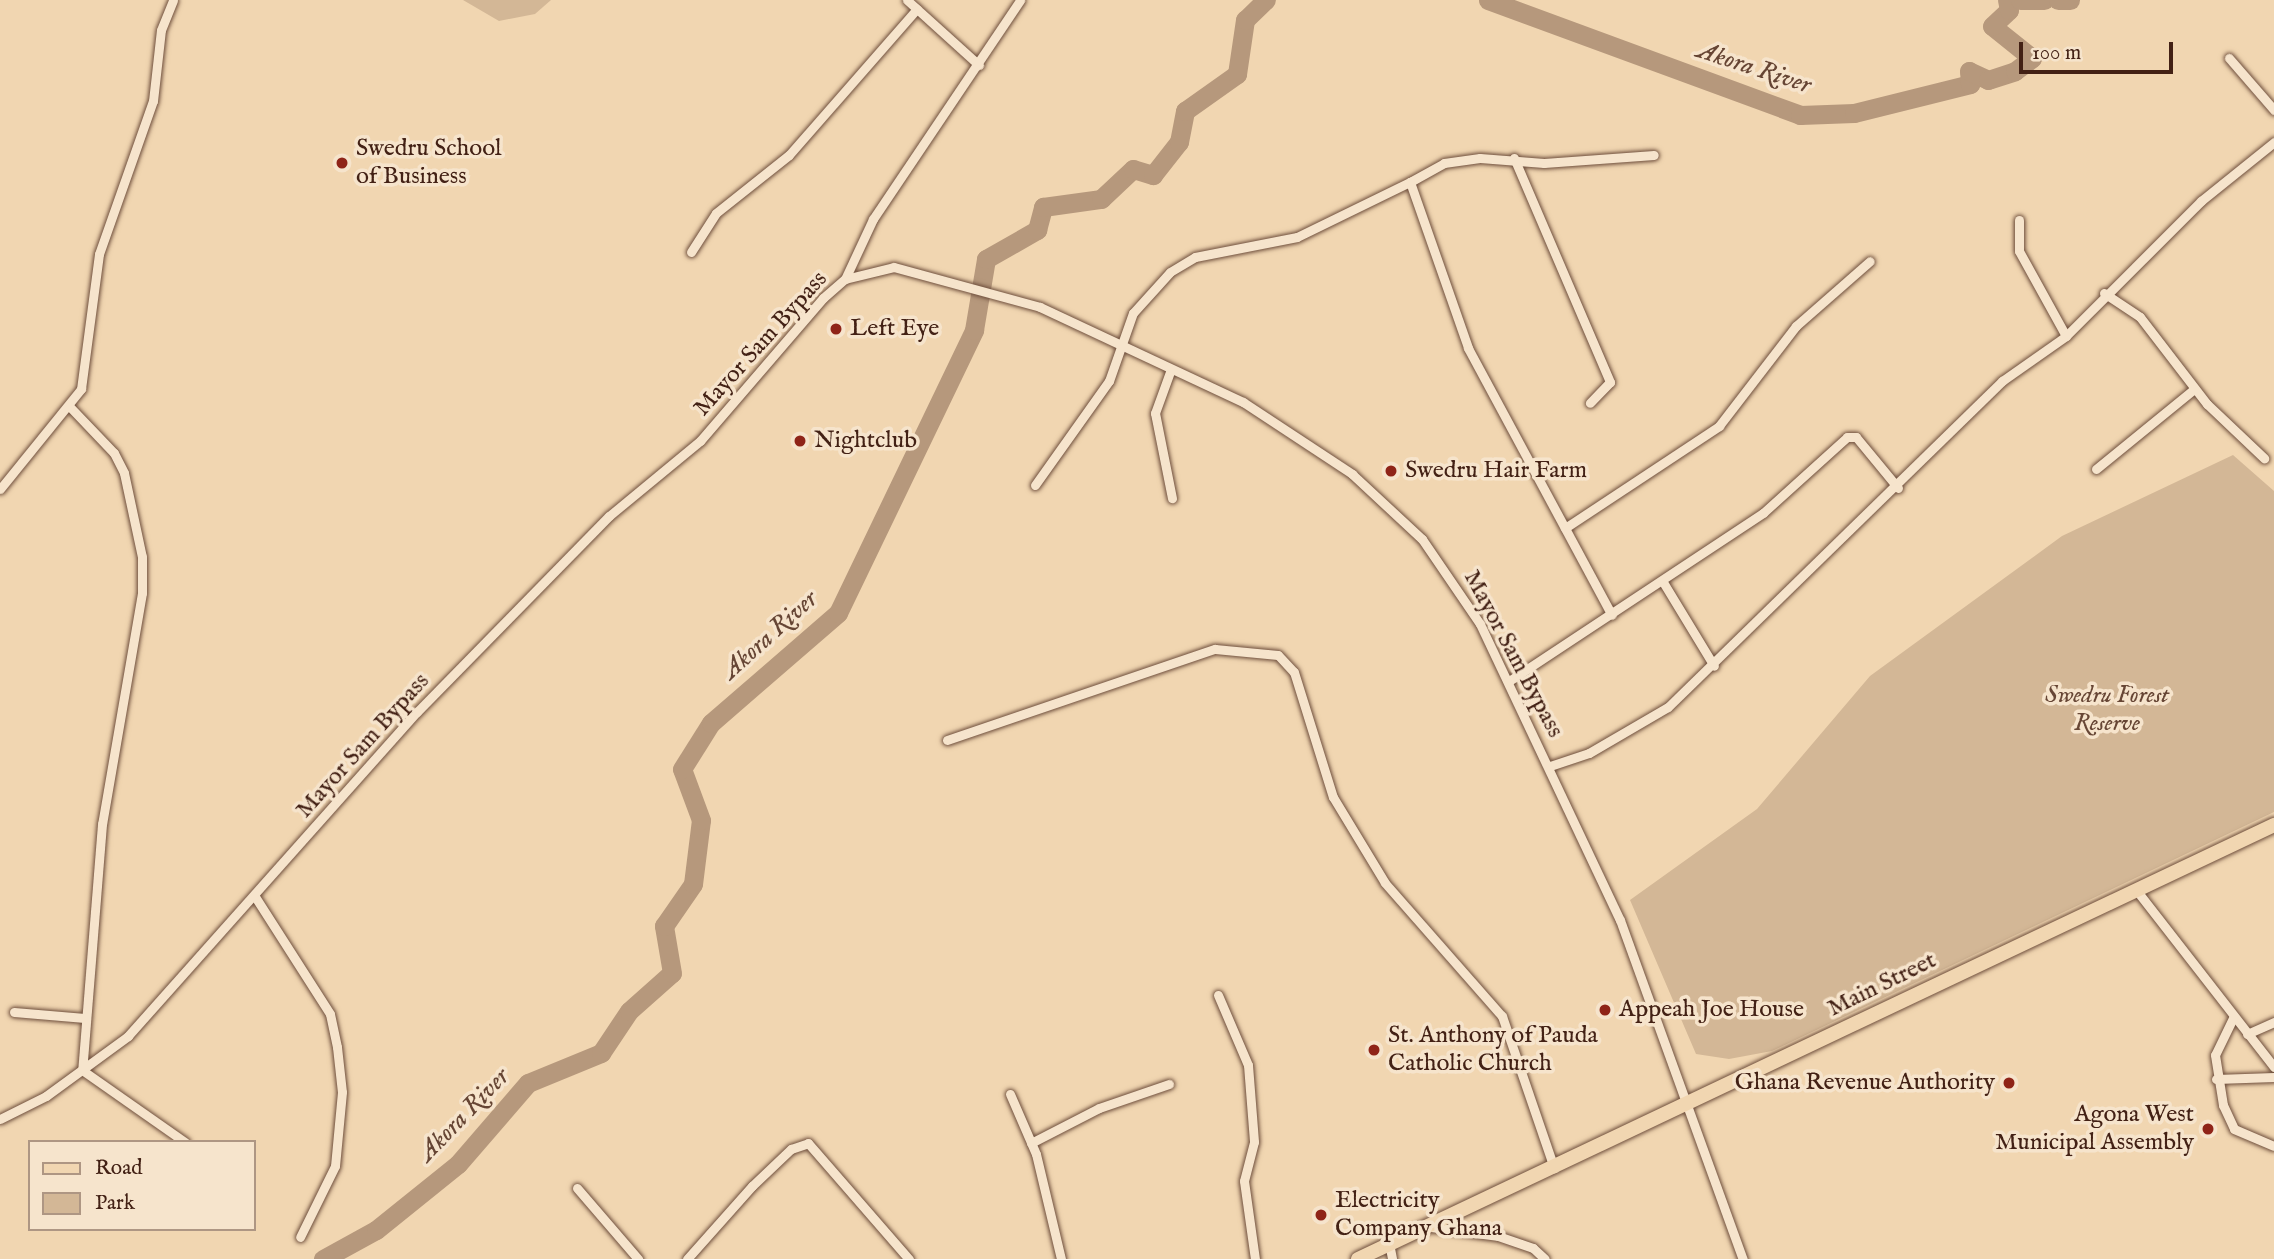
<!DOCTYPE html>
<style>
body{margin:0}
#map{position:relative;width:2274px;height:1259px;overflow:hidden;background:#f1d6b1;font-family:"IM FELL English",serif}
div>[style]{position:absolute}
.green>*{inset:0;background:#d3b796}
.river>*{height:19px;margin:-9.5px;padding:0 9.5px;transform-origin:9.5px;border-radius:9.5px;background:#b6987c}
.roads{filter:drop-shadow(0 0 2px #6e4e3c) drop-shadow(0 0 2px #6e4e3c)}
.minor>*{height:9px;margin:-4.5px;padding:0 4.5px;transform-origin:4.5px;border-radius:4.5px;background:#f6e4cc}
.primary>*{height:14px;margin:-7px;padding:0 7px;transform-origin:7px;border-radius:7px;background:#f1d6b1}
.dots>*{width:19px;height:19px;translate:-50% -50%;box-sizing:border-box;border:4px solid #f6e4cc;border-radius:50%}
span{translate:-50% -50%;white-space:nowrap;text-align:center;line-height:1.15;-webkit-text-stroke:7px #f6e4cc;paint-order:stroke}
.poi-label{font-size:24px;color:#432115}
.left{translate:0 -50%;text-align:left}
.right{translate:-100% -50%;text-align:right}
.street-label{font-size:24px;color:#432115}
.park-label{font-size:24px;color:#674635;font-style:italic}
.water-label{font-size:26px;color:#664534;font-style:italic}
.legend{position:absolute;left:28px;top:1140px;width:228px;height:91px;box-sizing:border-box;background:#f6e4cc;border:2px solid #ae9683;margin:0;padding:9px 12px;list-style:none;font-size:21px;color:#432115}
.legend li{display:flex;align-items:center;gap:14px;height:35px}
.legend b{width:35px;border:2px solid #ae9683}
.scale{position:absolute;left:2019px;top:42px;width:154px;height:32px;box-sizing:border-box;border:4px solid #432115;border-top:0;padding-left:9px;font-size:21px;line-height:24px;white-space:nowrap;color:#432115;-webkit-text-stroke:5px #f6e4cc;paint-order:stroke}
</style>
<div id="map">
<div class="green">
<div style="clip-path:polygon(463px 0,551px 0,535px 14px,499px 21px)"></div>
<div style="clip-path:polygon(2233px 455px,2274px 491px,2274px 812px,1772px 1051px,1729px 1059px,1696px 1054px,1630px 900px,1757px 809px,1870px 676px,2062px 536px)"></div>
</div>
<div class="river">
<div style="left:1488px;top:0;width:333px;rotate:20.2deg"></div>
<div style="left:1800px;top:115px;width:54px;rotate:-2.1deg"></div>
<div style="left:1854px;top:113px;width:120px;rotate:-14deg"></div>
<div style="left:1970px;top:84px;width:13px;rotate:-94deg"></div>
<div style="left:1969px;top:71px;width:21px;rotate:25deg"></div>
<div style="left:1988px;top:80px;width:28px;rotate:-18deg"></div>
<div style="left:2015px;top:71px;width:21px;rotate:-37deg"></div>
<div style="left:2032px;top:58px;width:51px;rotate:-141.3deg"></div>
<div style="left:1992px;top:26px;width:23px;rotate:-43deg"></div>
<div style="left:2009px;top:10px;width:10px;rotate:-101deg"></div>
<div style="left:2020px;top:0;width:24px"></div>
<div style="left:2058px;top:0;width:12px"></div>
<div style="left:323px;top:1259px;width:60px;rotate:-28.7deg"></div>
<div style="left:376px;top:1230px;width:105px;rotate:-38.8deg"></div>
<div style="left:458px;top:1164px;width:107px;rotate:-49.2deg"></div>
<div style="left:528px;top:1083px;width:79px;rotate:-22.3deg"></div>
<div style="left:601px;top:1053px;width:50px;rotate:-56.3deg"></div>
<div style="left:629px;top:1011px;width:57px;rotate:-41.5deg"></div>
<div style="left:672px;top:973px;width:48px;rotate:-99.7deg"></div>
<div style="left:664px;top:926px;width:51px;rotate:-55.4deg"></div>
<div style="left:693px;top:884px;width:64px;rotate:-82.9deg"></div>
<div style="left:701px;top:820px;width:54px;rotate:-110.4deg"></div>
<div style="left:682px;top:769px;width:54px;rotate:-57.8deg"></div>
<div style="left:711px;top:723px;width:168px;rotate:-40.9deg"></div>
<div style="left:838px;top:613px;width:314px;rotate:-64.3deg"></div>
<div style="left:974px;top:330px;width:72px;rotate:-80.4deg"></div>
<div style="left:986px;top:259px;width:59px;rotate:-29.6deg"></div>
<div style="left:1037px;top:230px;width:24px;rotate:-75deg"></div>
<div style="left:1043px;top:207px;width:59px;rotate:-7.9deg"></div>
<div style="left:1101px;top:199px;width:44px;rotate:-43.2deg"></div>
<div style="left:1133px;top:169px;width:21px;rotate:17deg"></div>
<div style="left:1153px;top:175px;width:42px;rotate:-51.8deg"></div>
<div style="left:1179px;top:142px;width:32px;rotate:-79deg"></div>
<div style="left:1185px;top:111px;width:64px;rotate:-35.4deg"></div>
<div style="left:1237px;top:74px;width:55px;rotate:-81.6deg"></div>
<div style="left:1245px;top:20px;width:29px;rotate:-44deg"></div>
</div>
<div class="roads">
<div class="minor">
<div style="left:907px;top:0;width:97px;rotate:42.1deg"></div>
<div style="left:2229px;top:58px;width:69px;rotate:49.1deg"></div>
<div style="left:1514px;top:158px;width:244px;rotate:66.8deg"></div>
<div style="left:1610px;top:382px;width:29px;rotate:134deg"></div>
<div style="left:1410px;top:182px;width:39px;rotate:-29deg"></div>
<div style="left:1444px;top:163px;width:36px;rotate:-8deg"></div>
<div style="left:1480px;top:158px;width:64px;rotate:4.5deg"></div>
<div style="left:1544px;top:163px;width:110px;rotate:-4.2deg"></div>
<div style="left:2019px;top:220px;width:31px;rotate:90deg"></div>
<div style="left:2019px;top:251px;width:97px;rotate:61.1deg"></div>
<div style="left:691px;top:252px;width:46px;rotate:-57.3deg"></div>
<div style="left:716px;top:213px;width:93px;rotate:-38.5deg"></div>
<div style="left:789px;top:155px;width:194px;rotate:-48.8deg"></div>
<div style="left:845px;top:279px;width:66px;rotate:-65deg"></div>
<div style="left:873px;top:219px;width:264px;rotate:-56.1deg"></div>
<div style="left:2104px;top:293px;width:43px;rotate:33.7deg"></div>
<div style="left:2140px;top:317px;width:110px;rotate:52.4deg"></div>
<div style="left:2207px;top:404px;width:79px;rotate:43.5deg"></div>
<div style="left:1171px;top:369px;width:47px;rotate:110deg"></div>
<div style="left:1155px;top:413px;width:87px;rotate:78.7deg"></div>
<div style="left:71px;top:408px;width:62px;rotate:46.3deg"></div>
<div style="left:114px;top:453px;width:22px;rotate:63deg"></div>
<div style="left:124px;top:473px;width:86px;rotate:77.9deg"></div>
<div style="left:142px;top:557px;width:36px;rotate:90deg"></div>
<div style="left:142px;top:593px;width:234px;rotate:99.8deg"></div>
<div style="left:102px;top:824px;width:247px;rotate:94.6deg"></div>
<div style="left:82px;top:1070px;width:126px;rotate:35deg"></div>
<div style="left:2096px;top:469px;width:127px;rotate:-39.2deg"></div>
<div style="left:1035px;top:485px;width:128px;rotate:-54.6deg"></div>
<div style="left:1109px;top:381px;width:72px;rotate:-70.6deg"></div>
<div style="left:1133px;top:313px;width:55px;rotate:-47.9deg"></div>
<div style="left:1170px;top:272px;width:29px;rotate:-31deg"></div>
<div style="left:1195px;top:257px;width:104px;rotate:-11.1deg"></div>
<div style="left:1297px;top:237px;width:126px;rotate:-26deg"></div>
<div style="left:1410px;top:182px;width:176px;rotate:70.7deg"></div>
<div style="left:1468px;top:348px;width:303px;rotate:61.7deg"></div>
<div style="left:0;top:489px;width:129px;rotate:-51deg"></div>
<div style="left:81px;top:389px;width:136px;rotate:-82.4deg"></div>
<div style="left:99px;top:254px;width:162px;rotate:-70.6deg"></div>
<div style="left:153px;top:101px;width:71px;rotate:-83.6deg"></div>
<div style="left:161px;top:30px;width:32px;rotate:-68deg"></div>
<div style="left:1565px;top:528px;width:185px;rotate:-33.5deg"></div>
<div style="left:1719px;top:426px;width:126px;rotate:-52.4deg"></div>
<div style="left:1796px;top:326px;width:98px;rotate:-41.3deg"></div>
<div style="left:1663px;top:582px;width:98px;rotate:58.7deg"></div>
<div style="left:1509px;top:681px;width:305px;rotate:-33.5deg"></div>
<div style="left:1763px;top:513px;width:113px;rotate:-42.1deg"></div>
<div style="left:1847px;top:437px;width:9px"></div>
<div style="left:1856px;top:437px;width:66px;rotate:50.5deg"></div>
<div style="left:947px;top:740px;width:283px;rotate:-18.8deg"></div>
<div style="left:1215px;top:649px;width:63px;rotate:5.4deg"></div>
<div style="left:1278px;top:655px;width:23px;rotate:47deg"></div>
<div style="left:1294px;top:672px;width:131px;rotate:72.7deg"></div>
<div style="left:1333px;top:797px;width:100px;rotate:58.8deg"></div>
<div style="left:1385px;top:883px;width:177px;rotate:48.7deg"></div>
<div style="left:1502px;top:1016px;width:161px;rotate:71.1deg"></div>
<div style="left:1550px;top:766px;width:41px;rotate:-18.4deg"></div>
<div style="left:1589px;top:753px;width:91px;rotate:-30.2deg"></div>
<div style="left:1668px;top:707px;width:467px;rotate:-44.3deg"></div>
<div style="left:2002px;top:381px;width:78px;rotate:-35.1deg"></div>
<div style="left:2066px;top:336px;width:191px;rotate:-45deg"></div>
<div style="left:2201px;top:201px;width:94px;rotate:-38.9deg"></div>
<div style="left:2137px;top:891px;width:223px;rotate:52.1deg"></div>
<div style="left:254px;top:895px;width:141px;rotate:57.4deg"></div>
<div style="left:330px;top:1014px;width:34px;rotate:78deg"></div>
<div style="left:337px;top:1047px;width:45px;rotate:83.7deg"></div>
<div style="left:342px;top:1092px;width:74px;rotate:95.4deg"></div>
<div style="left:335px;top:1166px;width:79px;rotate:116.2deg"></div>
<div style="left:1218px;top:995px;width:76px;rotate:66.8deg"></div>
<div style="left:1248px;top:1065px;width:77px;rotate:85.5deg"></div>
<div style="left:1254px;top:1142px;width:40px;rotate:104.4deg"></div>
<div style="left:1244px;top:1181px;width:79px;rotate:82deg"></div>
<div style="left:14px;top:1012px;width:71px;rotate:4.8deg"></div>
<div style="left:2233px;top:1018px;width:41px;rotate:115.9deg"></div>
<div style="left:2215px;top:1055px;width:51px;rotate:80.9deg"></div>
<div style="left:2223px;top:1105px;width:26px;rotate:65deg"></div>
<div style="left:2234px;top:1129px;width:43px;rotate:23deg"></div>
<div style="left:2247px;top:1034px;width:30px;rotate:-24deg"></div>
<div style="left:2216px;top:1079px;width:58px;rotate:-2deg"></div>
<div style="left:1010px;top:1094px;width:65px;rotate:66.6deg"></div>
<div style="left:1036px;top:1154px;width:108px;rotate:76.6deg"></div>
<div style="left:0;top:1119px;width:51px;rotate:-26.6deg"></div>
<div style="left:46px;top:1096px;width:102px;rotate:-36.2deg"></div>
<div style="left:128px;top:1036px;width:434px;rotate:-48.3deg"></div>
<div style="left:417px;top:712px;width:274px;rotate:-45.6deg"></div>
<div style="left:609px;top:516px;width:118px;rotate:-39.5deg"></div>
<div style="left:700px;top:441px;width:189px;rotate:-49.3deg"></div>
<div style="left:823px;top:298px;width:29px;rotate:-41deg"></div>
<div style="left:845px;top:279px;width:50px;rotate:-13.8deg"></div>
<div style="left:894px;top:267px;width:151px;rotate:15.3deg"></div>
<div style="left:1040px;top:307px;width:224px;rotate:25.1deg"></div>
<div style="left:1243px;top:402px;width:131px;rotate:33.4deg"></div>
<div style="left:1352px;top:474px;width:96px;rotate:42.9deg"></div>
<div style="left:1422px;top:539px;width:103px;rotate:55.7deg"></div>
<div style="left:1480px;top:624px;width:327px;rotate:64.7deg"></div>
<div style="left:1620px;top:920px;width:361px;rotate:70.1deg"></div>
<div style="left:1031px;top:1143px;width:76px;rotate:-27.2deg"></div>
<div style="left:1099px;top:1108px;width:74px;rotate:-18.9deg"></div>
<div style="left:577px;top:1188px;width:94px;rotate:49.3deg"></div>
<div style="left:1431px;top:1227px;width:68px;rotate:7.7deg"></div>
<div style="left:1498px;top:1236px;width:37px;rotate:19deg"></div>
<div style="left:1533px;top:1248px;width:16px;rotate:43deg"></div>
<div style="left:1389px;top:1243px;width:16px;rotate:79deg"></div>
<div style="left:687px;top:1259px;width:98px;rotate:-48.3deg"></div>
<div style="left:752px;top:1186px;width:54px;rotate:-43.5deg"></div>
<div style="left:791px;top:1149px;width:18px;rotate:-19deg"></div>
<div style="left:808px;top:1143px;width:154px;rotate:49deg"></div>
</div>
<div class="primary">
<div style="left:1358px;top:1259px;width:1014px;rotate:-25.35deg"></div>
</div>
</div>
<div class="dots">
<div style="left:342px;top:163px;background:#8f2418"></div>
<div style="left:836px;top:329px;background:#8f2418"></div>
<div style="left:800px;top:441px;background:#8f2418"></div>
<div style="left:1391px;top:471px;background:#8f2418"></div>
<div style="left:1605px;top:1010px;background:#8f2418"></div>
<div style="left:1374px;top:1050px;background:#8f2418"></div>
<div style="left:2009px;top:1083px;background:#8f2418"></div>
<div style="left:2208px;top:1129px;background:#8f2418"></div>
<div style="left:1321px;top:1215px;background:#8f2418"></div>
</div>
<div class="poi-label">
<span class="left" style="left:356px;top:163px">Swedru School<br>of Business</span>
<span class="left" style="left:850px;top:329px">Left Eye</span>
<span class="left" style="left:814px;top:441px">Nightclub</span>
<span class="left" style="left:1405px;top:471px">Swedru Hair Farm</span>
<span class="left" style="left:1619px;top:1010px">Appeah Joe House</span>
<span class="left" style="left:1388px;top:1050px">St. Anthony of Pauda<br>Catholic Church</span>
<span class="right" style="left:1995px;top:1083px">Ghana Revenue Authority</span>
<span class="right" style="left:2194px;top:1129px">Agona West<br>Municipal Assembly</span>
<span class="left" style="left:1335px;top:1215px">Electricity<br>Company Ghana</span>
</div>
<div class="street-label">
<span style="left:761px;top:344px;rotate:-48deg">Mayor Sam Bypass</span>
<span style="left:1513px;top:654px;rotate:62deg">Mayor Sam Bypass</span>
<span style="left:363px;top:746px;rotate:-48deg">Mayor Sam Bypass</span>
<span style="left:1882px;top:985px;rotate:-26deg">Main Street</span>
</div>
<div class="park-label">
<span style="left:2107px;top:710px">Swedru Forest<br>Reserve</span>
</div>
<div class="water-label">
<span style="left:1754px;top:68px;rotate:18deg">Akora River</span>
<span style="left:770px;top:635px;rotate:-42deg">Akora River</span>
<span style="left:464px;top:1115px;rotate:-46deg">Akora River</span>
</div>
<ul class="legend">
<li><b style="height:9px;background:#f1d6b1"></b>Road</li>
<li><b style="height:19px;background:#d3b796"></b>Park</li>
</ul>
<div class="scale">100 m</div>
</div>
